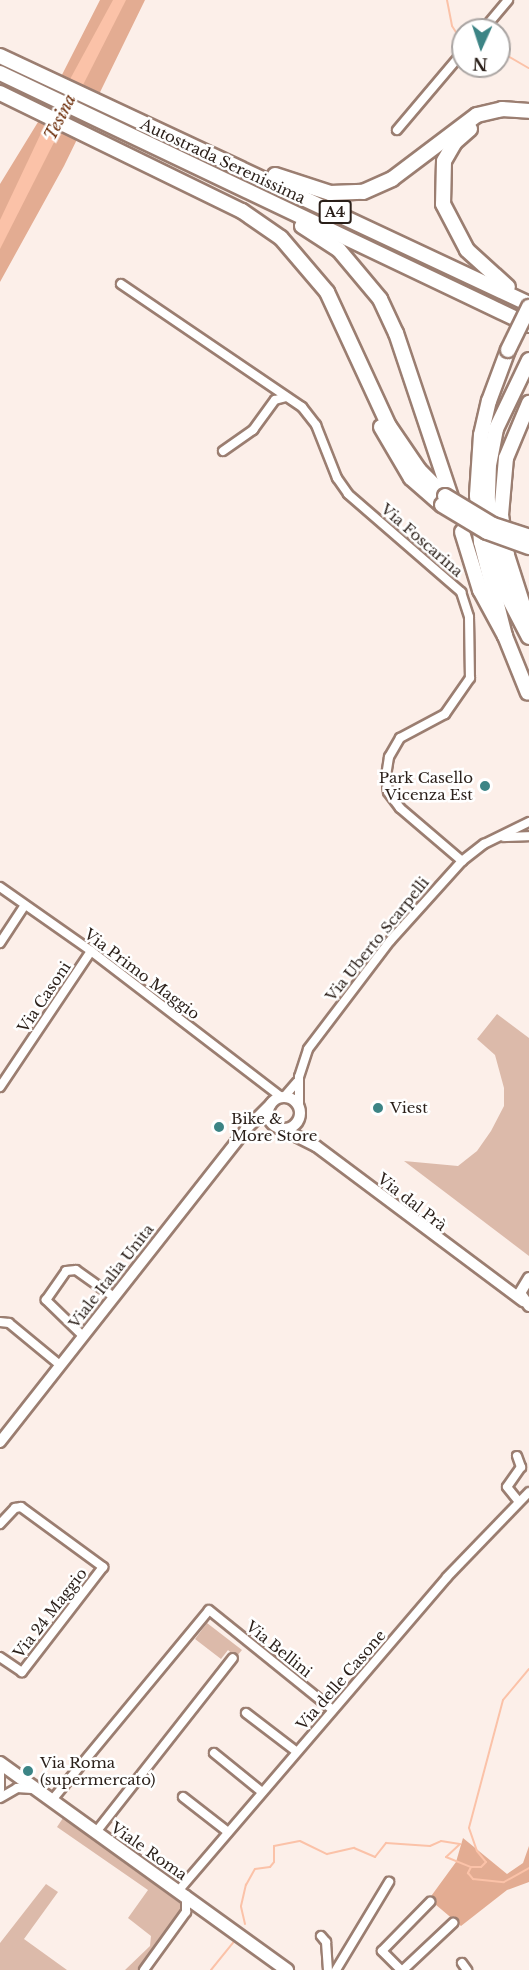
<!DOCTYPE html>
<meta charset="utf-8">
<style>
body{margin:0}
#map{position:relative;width:529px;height:1970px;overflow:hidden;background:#fcefe9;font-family:"Libre Baskerville",serif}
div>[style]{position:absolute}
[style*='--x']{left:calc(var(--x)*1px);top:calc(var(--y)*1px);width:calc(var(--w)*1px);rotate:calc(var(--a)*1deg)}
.green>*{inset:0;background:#dcbaaa}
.forest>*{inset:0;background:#e3ac92}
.water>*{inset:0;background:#fbc2a8}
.stream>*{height:2px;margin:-1px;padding:0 1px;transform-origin:1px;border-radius:1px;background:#fbc2a8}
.roads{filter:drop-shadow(2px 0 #9b7e71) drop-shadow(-2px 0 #9b7e71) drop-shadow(0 2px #9b7e71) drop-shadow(0 -2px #9b7e71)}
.street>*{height:8px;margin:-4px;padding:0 4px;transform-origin:4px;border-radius:4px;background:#fff}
.secondary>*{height:10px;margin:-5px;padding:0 5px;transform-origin:5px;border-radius:5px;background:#fff}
.secondary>.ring{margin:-5px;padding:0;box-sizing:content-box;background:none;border:10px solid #fff;border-radius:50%}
.primary>*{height:12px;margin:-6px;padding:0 6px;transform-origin:6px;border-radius:6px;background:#fff}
.highway>*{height:14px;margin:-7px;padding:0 7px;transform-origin:7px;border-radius:7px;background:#fff}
.bridges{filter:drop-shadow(2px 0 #9b7e71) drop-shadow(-2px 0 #9b7e71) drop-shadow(0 2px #9b7e71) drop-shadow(0 -2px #9b7e71)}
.highway-bridge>*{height:14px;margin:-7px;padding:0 7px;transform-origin:7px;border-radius:7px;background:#fff}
.dots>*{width:16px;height:16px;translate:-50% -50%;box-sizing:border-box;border:3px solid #fff;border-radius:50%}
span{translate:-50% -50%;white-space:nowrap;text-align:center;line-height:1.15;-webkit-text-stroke:5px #fff;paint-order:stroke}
.shield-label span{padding:2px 4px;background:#fff;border:2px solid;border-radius:4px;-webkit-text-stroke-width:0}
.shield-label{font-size:14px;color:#2a1f19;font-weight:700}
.street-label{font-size:15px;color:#2a1f19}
.poi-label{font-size:15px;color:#2a1f19}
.right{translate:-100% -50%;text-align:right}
.left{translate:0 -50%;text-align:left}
.water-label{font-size:16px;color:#672600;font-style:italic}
.north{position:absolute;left:451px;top:18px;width:60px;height:60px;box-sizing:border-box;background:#fff;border:2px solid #aaa5a3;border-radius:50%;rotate:183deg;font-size:16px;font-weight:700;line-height:24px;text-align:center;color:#2a1f19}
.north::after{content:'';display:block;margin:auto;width:21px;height:27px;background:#3c8485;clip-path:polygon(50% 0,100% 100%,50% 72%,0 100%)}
</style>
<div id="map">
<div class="green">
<i style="clip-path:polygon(497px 1014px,529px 1038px,529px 1256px,404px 1161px,458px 1166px,477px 1151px,491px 1131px,504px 1106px,504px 1088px,495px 1055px,477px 1039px)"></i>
<i style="clip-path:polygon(207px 1623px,242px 1650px,236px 1657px,228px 1650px,221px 1659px,195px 1639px)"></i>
<i style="clip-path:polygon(63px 1818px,181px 1904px,181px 1915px,141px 1970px,125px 1970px,150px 1946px,151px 1936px,128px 1918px,148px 1890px,57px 1827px)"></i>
<i style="clip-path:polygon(46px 1884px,58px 1892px,24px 1939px,67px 1970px,0 1970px,0 1943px)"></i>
</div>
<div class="forest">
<i style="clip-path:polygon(100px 0,145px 0,64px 166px,0 282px,0 184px,38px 122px)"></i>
<i style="clip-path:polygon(463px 1838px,507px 1874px,523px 1863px,529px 1846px,529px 1882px,507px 1890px,461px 1926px,429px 1899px,456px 1862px)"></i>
</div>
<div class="water">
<i style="clip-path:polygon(113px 0,126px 0,0 249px,0 220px,43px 129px)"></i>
</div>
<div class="stream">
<i style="--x:447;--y:0;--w:26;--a:79"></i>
<i style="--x:452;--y:26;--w:20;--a:57"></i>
<i style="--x:499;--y:51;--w:34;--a:30"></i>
<i style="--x:529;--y:1669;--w:40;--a:130"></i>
<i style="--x:503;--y:1700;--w:132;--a:104.9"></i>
<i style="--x:469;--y:1828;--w:24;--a:71"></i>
<i style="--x:477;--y:1851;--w:14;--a:51"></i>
<i style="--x:486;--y:1862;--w:7;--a:135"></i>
<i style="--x:481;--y:1867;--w:10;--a:180"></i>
<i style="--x:471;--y:1867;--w:7;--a:117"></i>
<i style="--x:468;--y:1873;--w:8;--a:50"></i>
<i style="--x:473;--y:1879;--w:31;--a:6"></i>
<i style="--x:504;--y:1882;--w:29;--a:-29"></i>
<i style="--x:245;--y:1924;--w:18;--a:-103"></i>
<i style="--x:241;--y:1906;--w:22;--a:-77"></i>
<i style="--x:246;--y:1885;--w:18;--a:-61"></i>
<i style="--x:255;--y:1869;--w:15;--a:-8"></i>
<i style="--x:270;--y:1867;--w:6;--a:-51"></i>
<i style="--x:274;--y:1862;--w:16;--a:-90"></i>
<i style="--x:274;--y:1846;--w:26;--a:-11"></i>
<i style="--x:300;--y:1841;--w:30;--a:26"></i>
<i style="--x:327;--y:1854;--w:28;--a:-13"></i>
<i style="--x:354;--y:1848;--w:23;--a:23"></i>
<i style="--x:375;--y:1857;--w:18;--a:-52"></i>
<i style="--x:386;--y:1843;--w:44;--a:3.9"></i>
<i style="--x:430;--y:1846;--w:12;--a:-24"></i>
<i style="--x:441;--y:1841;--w:19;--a:9"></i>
<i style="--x:460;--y:1844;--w:19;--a:137"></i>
<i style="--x:446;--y:1857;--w:27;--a:22"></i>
<i style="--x:211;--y:1970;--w:38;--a:-51"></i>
</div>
<div class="roads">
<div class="street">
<i style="--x:483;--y:30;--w:39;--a:-50"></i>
<i style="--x:397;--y:130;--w:102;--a:-49.8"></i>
<i style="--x:121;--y:284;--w:219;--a:34.2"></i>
<i style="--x:302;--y:407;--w:23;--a:52"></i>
<i style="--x:316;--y:425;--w:57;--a:68.4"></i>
<i style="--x:337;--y:478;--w:19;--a:55"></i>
<i style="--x:348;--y:494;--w:150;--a:40.9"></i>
<i style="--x:461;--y:592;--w:26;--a:72"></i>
<i style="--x:469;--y:617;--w:61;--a:89.1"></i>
<i style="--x:470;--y:678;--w:44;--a:124.8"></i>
<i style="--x:445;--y:714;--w:51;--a:151.9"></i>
<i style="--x:400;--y:738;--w:22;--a:120"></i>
<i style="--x:389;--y:757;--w:19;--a:99"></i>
<i style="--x:386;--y:776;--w:16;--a:83"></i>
<i style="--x:388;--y:792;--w:20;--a:53"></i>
<i style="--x:400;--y:808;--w:82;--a:40.5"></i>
<i style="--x:223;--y:451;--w:37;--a:-35"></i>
<i style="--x:253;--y:430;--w:37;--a:-54"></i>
<i style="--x:275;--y:400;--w:11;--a:-15"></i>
<i style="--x:504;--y:837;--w:25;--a:-2"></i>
<i style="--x:0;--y:887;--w:111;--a:35.1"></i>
<i style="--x:91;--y:951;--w:240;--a:37.5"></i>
<i style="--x:0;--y:943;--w:45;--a:-56.7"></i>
<i style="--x:0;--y:1087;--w:164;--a:-56.2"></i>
<i style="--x:284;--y:1097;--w:20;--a:-49"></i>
<i style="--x:299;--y:1110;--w:33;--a:-90"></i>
<i style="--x:299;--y:1077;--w:29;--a:-72"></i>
<i style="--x:308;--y:1049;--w:136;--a:-52.8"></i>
<i style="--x:390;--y:941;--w:108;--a:-48"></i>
<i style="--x:462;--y:861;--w:28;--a:-38"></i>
<i style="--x:484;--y:844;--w:50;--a:-26.1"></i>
<i style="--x:0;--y:1322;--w:9;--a:6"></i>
<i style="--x:9;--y:1323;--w:66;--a:39.5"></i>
<i style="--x:83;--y:1336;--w:52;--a:-135.8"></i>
<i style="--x:46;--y:1300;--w:35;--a:-55"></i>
<i style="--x:66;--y:1271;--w:10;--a:-6"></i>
<i style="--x:76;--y:1270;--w:47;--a:35.4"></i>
<i style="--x:517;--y:1456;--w:12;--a:70"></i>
<i style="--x:521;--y:1467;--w:24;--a:125"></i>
<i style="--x:507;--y:1487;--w:19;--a:51"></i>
<i style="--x:0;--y:1524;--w:22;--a:-47"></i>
<i style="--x:15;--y:1508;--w:6;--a:-9"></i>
<i style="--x:21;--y:1507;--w:102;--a:36.2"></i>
<i style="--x:103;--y:1567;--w:133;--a:127.6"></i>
<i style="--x:22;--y:1672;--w:27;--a:-146"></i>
<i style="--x:246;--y:1713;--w:64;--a:37.4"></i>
<i style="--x:214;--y:1753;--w:62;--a:39.1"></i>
<i style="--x:0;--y:1768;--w:22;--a:90"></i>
<i style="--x:183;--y:1797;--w:57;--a:37.9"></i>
<i style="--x:0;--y:1798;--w:20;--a:-30"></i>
<i style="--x:17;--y:1788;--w:15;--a:4"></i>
<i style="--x:52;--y:1800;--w:246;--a:-50.4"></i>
<i style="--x:209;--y:1610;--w:159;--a:38.9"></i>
<i style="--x:96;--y:1832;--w:221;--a:-51.8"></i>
<i style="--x:179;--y:1890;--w:412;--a:-49.4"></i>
<i style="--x:447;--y:1577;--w:118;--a:-46"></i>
<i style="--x:321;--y:1936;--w:8;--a:50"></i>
<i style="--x:326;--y:1942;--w:28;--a:86"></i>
<i style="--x:462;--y:1963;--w:9;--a:54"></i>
<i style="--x:144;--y:1970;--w:72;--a:-54.1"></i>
<i style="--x:186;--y:1912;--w:17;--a:-90"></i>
<i style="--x:336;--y:1970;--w:103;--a:-58.9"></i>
<i style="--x:401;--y:1970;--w:27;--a:-135"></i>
<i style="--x:382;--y:1951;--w:69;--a:-45.6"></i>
<i style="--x:403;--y:1970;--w:69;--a:-43.2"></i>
</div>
<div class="secondary">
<i class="ring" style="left:268px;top:1097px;width:22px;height:22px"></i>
<i style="--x:280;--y:1128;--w:40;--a:26.6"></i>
<i style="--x:316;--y:1146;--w:259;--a:36.8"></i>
<i style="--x:529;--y:1278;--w:17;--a:121"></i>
<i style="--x:520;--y:1293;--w:16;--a:55"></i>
<i style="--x:0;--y:1442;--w:398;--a:-51.8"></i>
<i style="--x:246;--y:1129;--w:34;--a:-45"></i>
</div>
<div class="primary">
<i style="--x:0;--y:1763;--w:354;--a:35.8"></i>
</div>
<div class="highway">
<i style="--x:0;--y:56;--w:584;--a:25.12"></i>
<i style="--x:0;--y:73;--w:586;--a:25.47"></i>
<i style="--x:0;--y:93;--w:269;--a:26"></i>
<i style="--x:242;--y:211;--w:47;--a:34.7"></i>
<i style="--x:281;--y:238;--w:71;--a:49.6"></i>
<i style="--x:327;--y:292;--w:148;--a:65.2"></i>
<i style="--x:389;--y:426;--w:53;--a:55.7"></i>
<i style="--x:419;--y:470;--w:37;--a:45"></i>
<i style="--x:470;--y:129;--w:20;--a:139"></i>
<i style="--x:455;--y:142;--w:22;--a:120"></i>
<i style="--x:444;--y:161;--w:43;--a:91.3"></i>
<i style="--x:443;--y:204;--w:52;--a:62.4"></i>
<i style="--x:467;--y:250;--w:55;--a:42.1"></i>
<i style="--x:275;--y:175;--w:58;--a:18.1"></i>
<i style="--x:330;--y:193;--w:33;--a:-2"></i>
<i style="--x:363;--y:192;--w:32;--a:-24"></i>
<i style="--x:392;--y:179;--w:106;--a:-37"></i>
<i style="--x:477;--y:115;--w:26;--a:-13"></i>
<i style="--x:502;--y:109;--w:27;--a:4"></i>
<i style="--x:302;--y:226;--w:44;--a:33"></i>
<i style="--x:339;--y:250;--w:64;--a:50.1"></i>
<i style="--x:380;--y:299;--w:38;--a:65"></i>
<i style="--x:396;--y:333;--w:173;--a:71.5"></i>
<i style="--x:529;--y:360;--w:76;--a:115.6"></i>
<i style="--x:496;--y:429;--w:36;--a:101"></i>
<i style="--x:489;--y:464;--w:37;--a:92"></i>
<i style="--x:488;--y:501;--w:39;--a:87"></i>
<i style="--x:490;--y:540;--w:51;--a:74.1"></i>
<i style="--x:504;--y:589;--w:54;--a:62.5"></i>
<i style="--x:381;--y:427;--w:59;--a:59.5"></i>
<i style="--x:411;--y:478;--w:41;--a:41.1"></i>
<i style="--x:462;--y:532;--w:61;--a:72.8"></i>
<i style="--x:480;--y:590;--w:52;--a:61.5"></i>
<i style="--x:505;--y:636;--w:61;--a:68"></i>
<i style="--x:528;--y:621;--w:69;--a:-107.7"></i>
<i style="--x:507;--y:555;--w:40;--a:-98.5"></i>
<i style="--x:501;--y:515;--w:57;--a:-85"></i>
<i style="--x:506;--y:458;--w:60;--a:-67.3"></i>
<i style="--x:505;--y:636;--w:97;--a:-104.3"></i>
<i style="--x:481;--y:542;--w:47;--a:-94.9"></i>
<i style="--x:477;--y:495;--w:60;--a:-86.2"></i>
<i style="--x:481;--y:435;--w:35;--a:-77"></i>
<i style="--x:489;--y:401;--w:54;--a:-69.6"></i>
</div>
</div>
<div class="bridges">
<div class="highway-bridge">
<i style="--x:508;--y:350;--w:48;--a:-64"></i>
<i style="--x:445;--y:496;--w:56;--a:31.1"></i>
<i style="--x:493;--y:525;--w:38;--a:18"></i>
<i style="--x:442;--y:505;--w:52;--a:31"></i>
<i style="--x:487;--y:532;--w:45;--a:19.7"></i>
</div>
</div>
<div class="dots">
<i style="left:485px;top:786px;background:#3c8485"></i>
<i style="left:378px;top:1108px;background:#3c8485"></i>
<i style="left:219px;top:1127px;background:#3c8485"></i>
<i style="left:28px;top:1771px;background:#3c8485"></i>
</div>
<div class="shield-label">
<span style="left:335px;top:212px">A4</span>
</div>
<div class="street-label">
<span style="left:223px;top:161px;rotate:25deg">Autostrada Serenissima</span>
<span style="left:422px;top:540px;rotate:41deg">Via Foscarina</span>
<span style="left:377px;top:939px;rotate:-51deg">Via Uberto Scarpelli</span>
<span style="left:142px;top:974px;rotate:37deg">Via Primo Maggio</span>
<span style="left:44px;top:997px;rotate:-56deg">Via Casoni</span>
<span style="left:412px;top:1202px;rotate:38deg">Via dal Prà</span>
<span style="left:111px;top:1276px;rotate:-52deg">Viale Italia Unita</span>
<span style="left:50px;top:1613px;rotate:-52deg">Via 24 Maggio</span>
<span style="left:279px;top:1649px;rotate:39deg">Via Bellini</span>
<span style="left:341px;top:1680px;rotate:-49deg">Via delle Casone</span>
<span style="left:149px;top:1851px;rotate:35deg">Viale Roma</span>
</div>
<div class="poi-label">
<span class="right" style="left:473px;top:786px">Park Casello<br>Vicenza Est</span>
<span class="left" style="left:390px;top:1108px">Viest</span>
<span class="left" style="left:231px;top:1127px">Bike &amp;<br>More Store</span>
<span class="left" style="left:40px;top:1771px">Via Roma<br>(supermercato)</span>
</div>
<div class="water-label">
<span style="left:60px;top:117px;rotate:-63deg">Tesina</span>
</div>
<div class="north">N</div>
</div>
